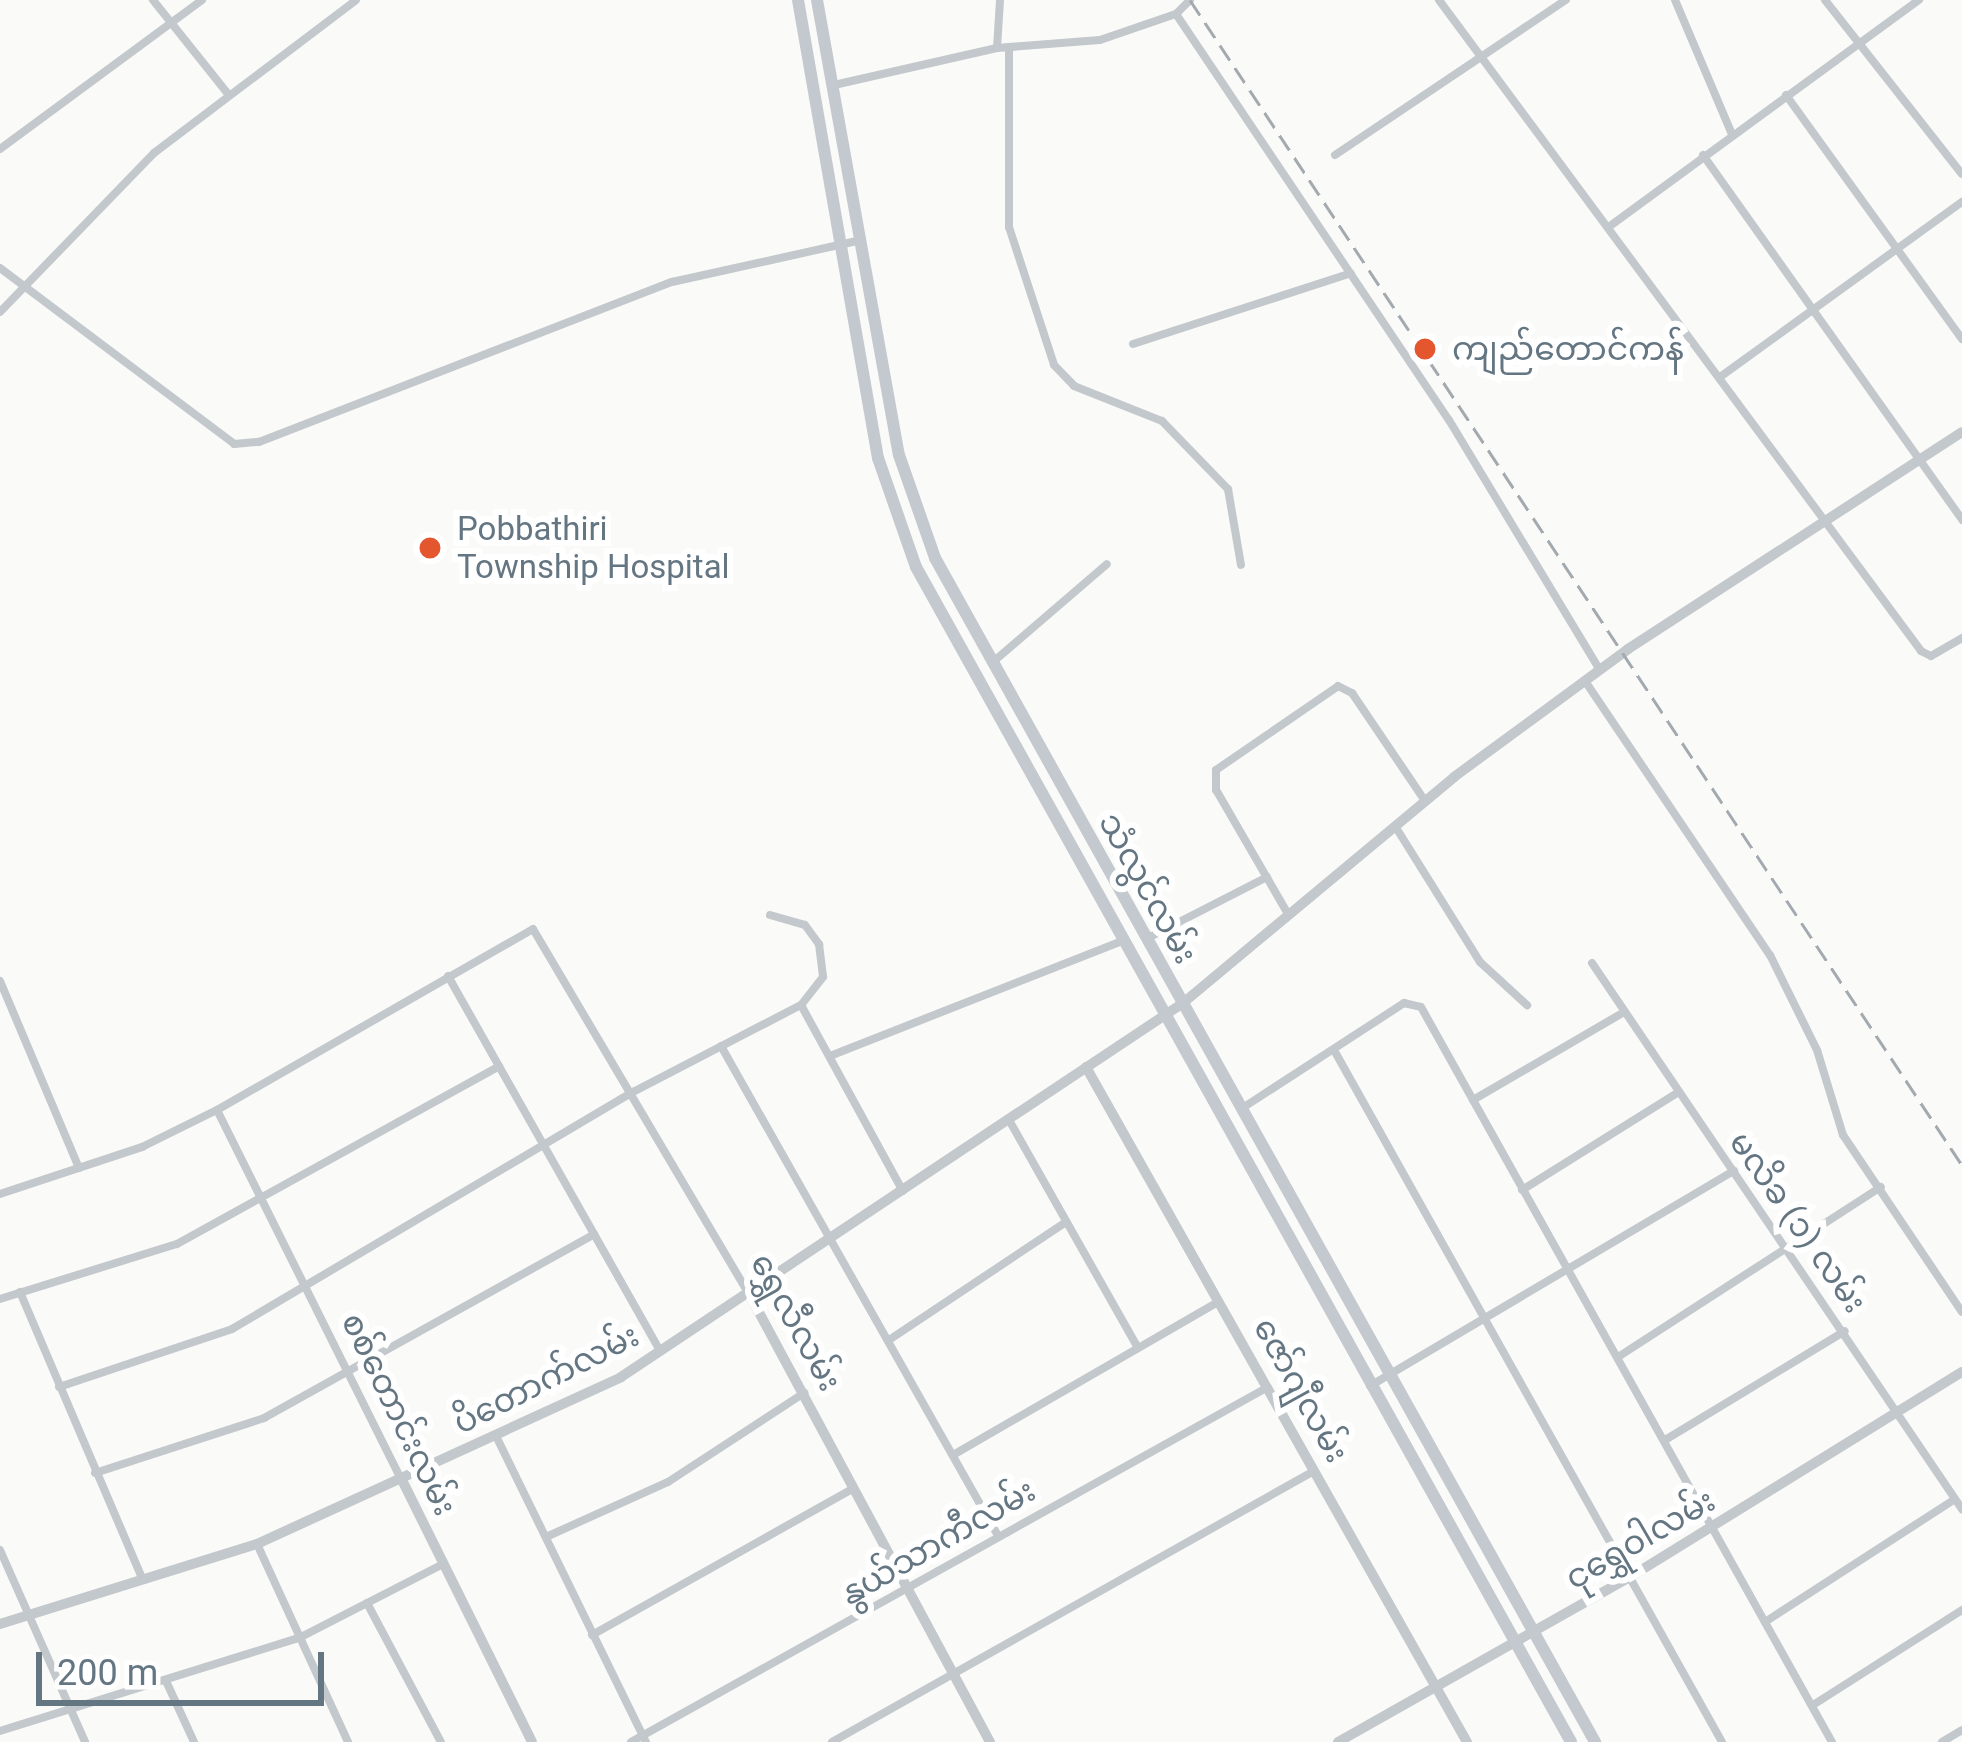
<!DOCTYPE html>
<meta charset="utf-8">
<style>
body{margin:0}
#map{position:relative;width:1962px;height:1742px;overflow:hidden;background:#fafaf8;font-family:Roboto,"Noto Sans Myanmar",sans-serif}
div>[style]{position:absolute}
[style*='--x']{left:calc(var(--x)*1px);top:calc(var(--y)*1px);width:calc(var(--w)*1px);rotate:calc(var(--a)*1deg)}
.minor>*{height:8px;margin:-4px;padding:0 4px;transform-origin:4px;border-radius:4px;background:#c3c8cc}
.tertiary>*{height:10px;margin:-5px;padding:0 5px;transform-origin:5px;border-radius:5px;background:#c3c8cc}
.primary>*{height:12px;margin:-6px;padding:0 6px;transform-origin:6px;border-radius:6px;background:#c3c9ce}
.rail>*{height:3px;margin-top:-1.5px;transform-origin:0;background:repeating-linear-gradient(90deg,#a2aab0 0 18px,transparent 0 27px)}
.dots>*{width:33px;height:33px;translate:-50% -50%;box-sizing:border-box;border:6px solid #fff;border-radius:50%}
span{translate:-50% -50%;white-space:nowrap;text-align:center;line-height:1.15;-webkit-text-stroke:12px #fff;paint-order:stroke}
.poi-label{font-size:33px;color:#657683}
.left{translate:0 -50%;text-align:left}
.street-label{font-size:33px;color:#657683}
.scale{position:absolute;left:36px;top:1652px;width:288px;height:54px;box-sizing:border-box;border:6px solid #657683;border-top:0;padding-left:15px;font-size:36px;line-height:42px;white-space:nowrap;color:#657683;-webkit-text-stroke:9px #fff;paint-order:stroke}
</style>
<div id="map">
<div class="minor">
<i style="--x:153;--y:0;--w:120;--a:51.4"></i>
<i style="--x:1439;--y:0;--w:810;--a:53.48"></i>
<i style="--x:1921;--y:651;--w:11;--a:27"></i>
<i style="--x:1931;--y:656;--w:36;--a:-30"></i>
<i style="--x:1675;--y:0;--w:146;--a:67"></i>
<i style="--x:1825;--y:0;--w:221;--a:51.8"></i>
<i style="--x:1176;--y:14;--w:489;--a:56.1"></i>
<i style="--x:1449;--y:420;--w:292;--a:58.9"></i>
<i style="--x:1009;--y:47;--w:180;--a:90"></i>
<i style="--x:1009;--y:227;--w:145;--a:71.9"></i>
<i style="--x:1054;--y:365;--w:29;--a:46"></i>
<i style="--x:1074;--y:386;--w:95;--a:21.7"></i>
<i style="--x:1162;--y:421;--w:95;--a:45.9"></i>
<i style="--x:1228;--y:489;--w:77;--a:80.3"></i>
<i style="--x:997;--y:48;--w:48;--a:-86.4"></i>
<i style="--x:834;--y:85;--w:167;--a:-12.8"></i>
<i style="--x:997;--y:48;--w:103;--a:-4.4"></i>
<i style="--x:1100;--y:40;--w:80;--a:-18.9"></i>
<i style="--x:1176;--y:14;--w:20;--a:-45"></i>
<i style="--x:1786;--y:95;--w:301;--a:54.2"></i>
<i style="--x:0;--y:149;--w:251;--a:-36.4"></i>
<i style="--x:1335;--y:155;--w:278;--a:-33.9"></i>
<i style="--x:1703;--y:155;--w:448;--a:54.6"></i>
<i style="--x:1610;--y:226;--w:383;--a:-36.2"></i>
<i style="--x:0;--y:268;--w:293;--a:36.9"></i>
<i style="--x:234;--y:444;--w:25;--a:-5"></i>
<i style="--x:259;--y:442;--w:443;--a:-21.2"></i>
<i style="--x:672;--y:282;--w:194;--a:-12.5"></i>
<i style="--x:0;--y:312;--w:221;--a:-45.9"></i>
<i style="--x:154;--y:153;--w:253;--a:-37.1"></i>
<i style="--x:1133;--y:344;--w:229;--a:-18"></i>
<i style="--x:1720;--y:377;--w:299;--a:-35.9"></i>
<i style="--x:993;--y:662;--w:150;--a:-40.7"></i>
<i style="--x:1585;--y:681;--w:331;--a:56"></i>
<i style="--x:1770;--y:955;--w:106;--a:63.7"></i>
<i style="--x:1817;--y:1050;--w:89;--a:73"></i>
<i style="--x:1843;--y:1135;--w:213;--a:56.1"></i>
<i style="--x:1395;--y:826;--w:160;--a:58"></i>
<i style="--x:1480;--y:962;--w:64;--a:42.5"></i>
<i style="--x:1288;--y:914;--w:143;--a:-120.1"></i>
<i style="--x:1216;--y:790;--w:20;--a:-90"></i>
<i style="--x:1216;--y:770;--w:148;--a:-34.5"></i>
<i style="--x:1338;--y:686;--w:16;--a:27"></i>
<i style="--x:1352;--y:693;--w:130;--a:55.9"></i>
<i style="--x:770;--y:915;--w:36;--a:16"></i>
<i style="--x:805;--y:925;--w:24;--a:54"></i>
<i style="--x:819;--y:944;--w:33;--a:83"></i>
<i style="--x:823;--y:977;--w:36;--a:128"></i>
<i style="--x:1146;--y:939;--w:136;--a:-27.1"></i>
<i style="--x:1592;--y:963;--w:660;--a:55.88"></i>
<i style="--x:448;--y:976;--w:431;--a:60.5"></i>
<i style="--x:0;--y:981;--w:203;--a:67.1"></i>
<i style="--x:721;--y:1046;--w:561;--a:60.51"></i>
<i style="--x:1334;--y:1050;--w:793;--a:60.72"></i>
<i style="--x:830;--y:1056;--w:314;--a:-21.5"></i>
<i style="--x:1473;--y:1100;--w:175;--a:-30.2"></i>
<i style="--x:1244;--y:1107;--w:191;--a:-33"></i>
<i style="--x:1404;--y:1003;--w:17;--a:13"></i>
<i style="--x:1421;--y:1007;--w:842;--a:60.79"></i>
<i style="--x:217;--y:1110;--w:412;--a:63.5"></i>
<i style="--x:1009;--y:1120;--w:262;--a:60.5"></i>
<i style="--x:1522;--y:1190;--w:185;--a:-32"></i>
<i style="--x:0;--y:1194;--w:150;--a:-18.3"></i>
<i style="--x:142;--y:1147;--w:84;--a:-26.3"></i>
<i style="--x:217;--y:1110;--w:364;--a:-29.8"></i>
<i style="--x:533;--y:929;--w:422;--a:59.4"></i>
<i style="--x:20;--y:1292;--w:313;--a:66.9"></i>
<i style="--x:0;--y:1299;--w:185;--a:-17.3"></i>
<i style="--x:177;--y:1244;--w:368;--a:-28.9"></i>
<i style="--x:889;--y:1340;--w:213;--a:-33.7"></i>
<i style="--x:1618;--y:1357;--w:313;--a:-32.9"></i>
<i style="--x:1370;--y:1386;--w:423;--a:-30.6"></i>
<i style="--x:59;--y:1387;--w:182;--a:-18.5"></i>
<i style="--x:232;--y:1329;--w:466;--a:-30.6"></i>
<i style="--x:633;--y:1092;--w:189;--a:-27.4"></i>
<i style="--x:801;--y:1005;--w:212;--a:61.3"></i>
<i style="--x:496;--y:1436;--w:341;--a:63.9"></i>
<i style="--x:1665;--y:1440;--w:210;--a:-31.2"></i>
<i style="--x:953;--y:1455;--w:306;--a:-30"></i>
<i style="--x:95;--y:1473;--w:178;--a:-18"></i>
<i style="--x:264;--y:1418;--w:378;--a:-29.1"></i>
<i style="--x:546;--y:1537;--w:134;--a:-24.3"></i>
<i style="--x:668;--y:1482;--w:163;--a:-33.2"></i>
<i style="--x:257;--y:1544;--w:218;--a:65.3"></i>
<i style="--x:0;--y:1550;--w:210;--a:66.1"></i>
<i style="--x:367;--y:1603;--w:157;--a:62"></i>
<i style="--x:1765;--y:1622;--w:226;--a:-32.9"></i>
<i style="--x:592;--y:1635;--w:300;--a:-29.3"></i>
<i style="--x:166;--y:1681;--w:67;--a:65.3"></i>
<i style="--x:1813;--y:1705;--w:177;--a:-32.5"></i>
<i style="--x:0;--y:1731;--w:313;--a:-17.3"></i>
<i style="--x:299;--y:1638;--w:162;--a:-27.2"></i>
<i style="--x:631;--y:1742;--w:729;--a:-29.13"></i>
<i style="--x:832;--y:1742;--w:553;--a:-29.35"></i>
<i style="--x:1942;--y:1742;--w:23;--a:-31"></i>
</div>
<div class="tertiary">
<i style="--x:1086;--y:1067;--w:775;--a:60.56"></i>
<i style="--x:748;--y:1292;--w:511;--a:61.73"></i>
<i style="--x:402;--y:1480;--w:292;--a:63.6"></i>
<i style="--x:0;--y:1624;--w:269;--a:-17.3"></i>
<i style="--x:257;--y:1544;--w:400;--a:-24.6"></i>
<i style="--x:621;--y:1377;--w:675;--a:-33.64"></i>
<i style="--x:1183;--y:1003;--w:353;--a:-39.8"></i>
<i style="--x:1454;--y:777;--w:216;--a:-36.3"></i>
<i style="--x:1628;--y:649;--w:398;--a:-33"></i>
<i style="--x:1338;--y:1742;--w:335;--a:-29.5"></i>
<i style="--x:1630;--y:1577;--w:390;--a:-31.7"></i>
</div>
<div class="primary">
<i style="--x:798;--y:0;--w:465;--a:80.1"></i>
<i style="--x:878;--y:458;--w:115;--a:70.8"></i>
<i style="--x:916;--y:567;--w:1345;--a:60.86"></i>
<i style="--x:817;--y:0;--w:462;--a:79.8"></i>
<i style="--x:899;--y:455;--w:109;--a:70.7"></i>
<i style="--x:935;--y:558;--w:1356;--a:60.86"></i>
</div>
<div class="rail">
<i style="--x:1190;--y:0;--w:1398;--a:56.47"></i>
</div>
<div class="dots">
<i style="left:1425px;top:349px;background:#e4572e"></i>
<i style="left:430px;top:548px;background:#e4572e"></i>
</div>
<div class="poi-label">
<span class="left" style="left:1452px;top:349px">ကျည်တောင်ကန်</span>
<span class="left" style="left:457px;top:548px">Pobbathiri<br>Township Hospital</span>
</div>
<div class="street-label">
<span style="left:1148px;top:888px;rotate:61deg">သံလွင်လမ်း</span>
<span style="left:1798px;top:1222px;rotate:55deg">မလိခ (၁) လမ်း</span>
<span style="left:796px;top:1322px;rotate:61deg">ရွှေလီလမ်း</span>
<span style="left:546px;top:1379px;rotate:-27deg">ပိတောက်လမ်း</span>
<span style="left:1301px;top:1390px;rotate:61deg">ဇော်ဂျီလမ်း</span>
<span style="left:399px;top:1414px;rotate:64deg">စစ်တောင်းလမ်း</span>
<span style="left:1640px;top:1539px;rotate:-30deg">ငုရွှေဝါလမ်း</span>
<span style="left:938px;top:1542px;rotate:-30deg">နွယ်သာကီလမ်း</span>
</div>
<div class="scale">200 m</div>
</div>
